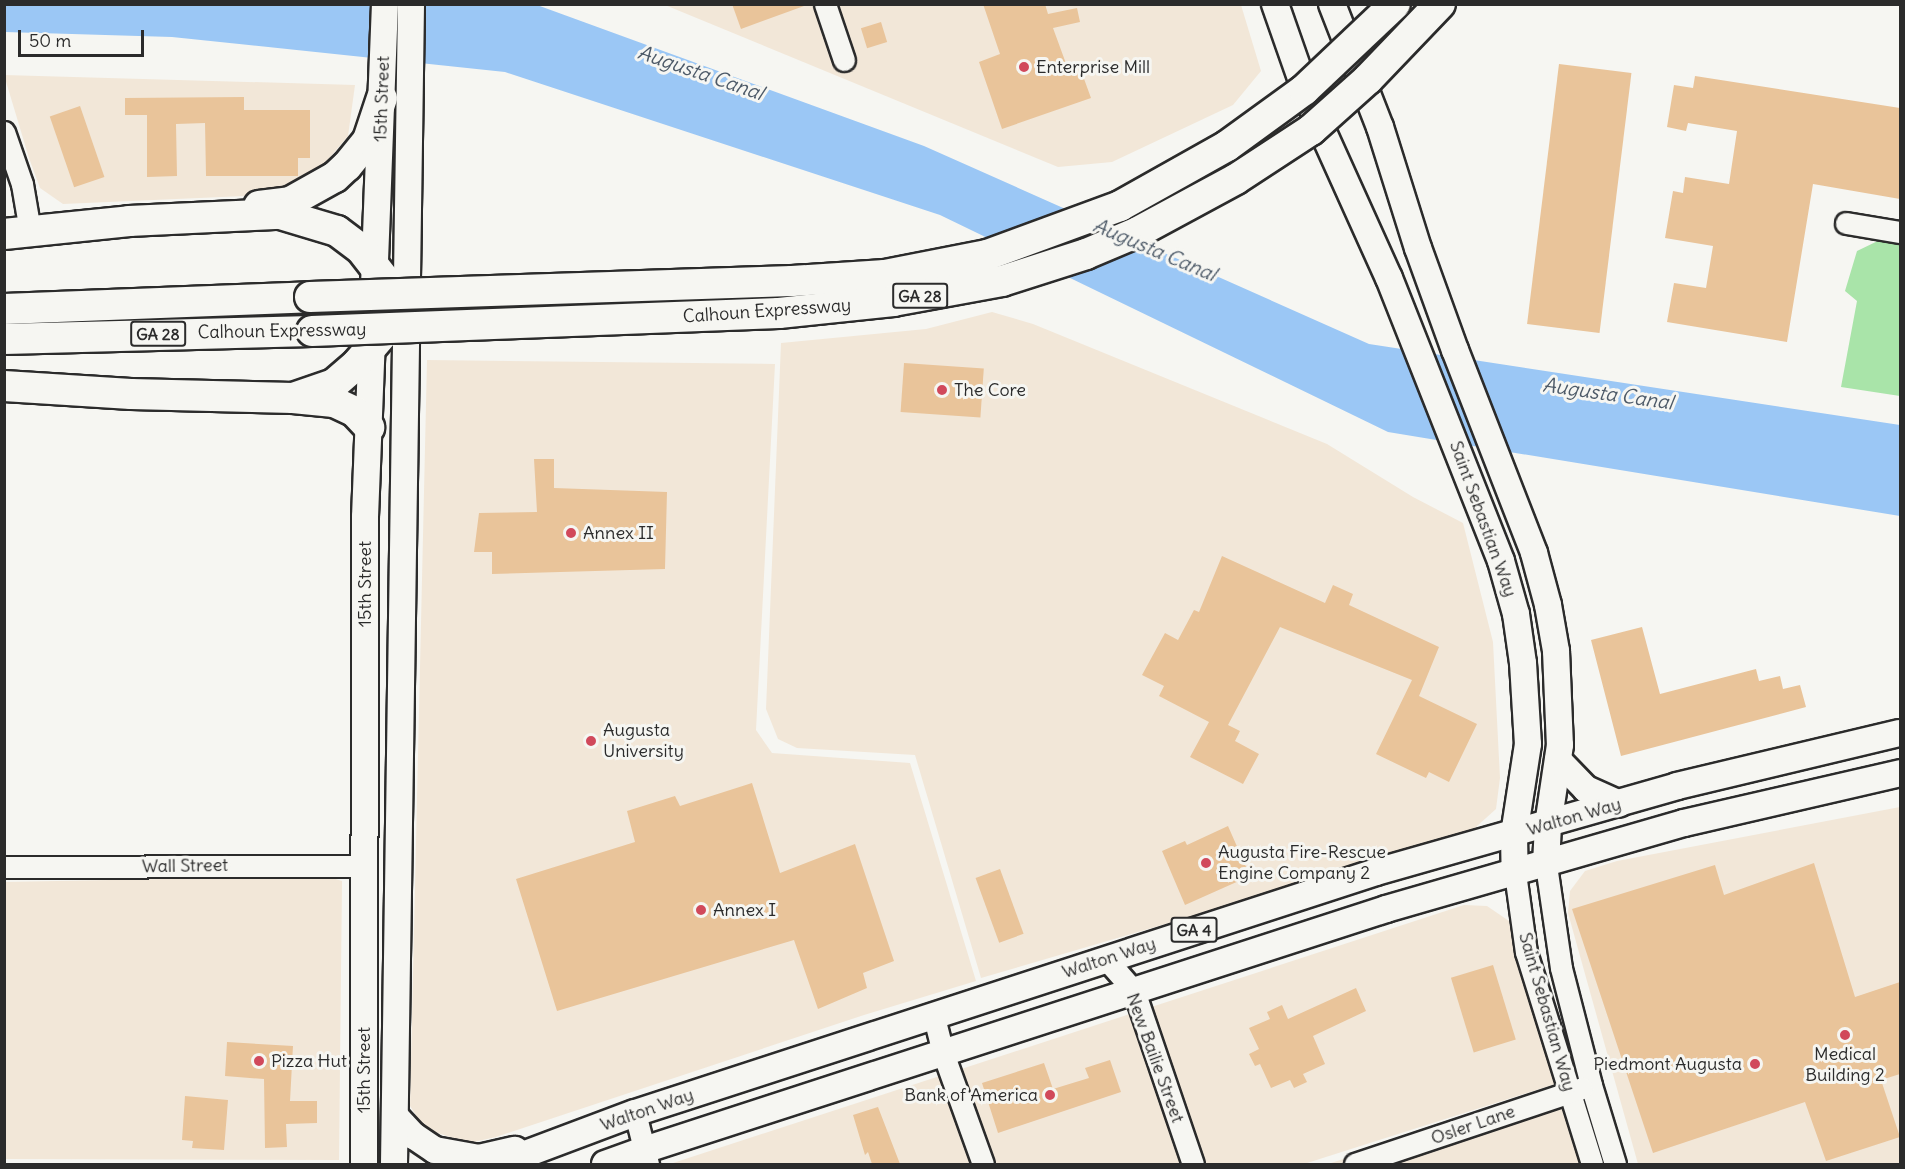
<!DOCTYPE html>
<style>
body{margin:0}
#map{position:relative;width:1905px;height:1169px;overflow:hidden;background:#f6f6f2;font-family:Delius,sans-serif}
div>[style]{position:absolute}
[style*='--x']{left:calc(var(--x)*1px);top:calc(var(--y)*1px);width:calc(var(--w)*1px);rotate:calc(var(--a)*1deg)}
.built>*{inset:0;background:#f2e7d8}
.green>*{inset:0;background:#a9e4a9}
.water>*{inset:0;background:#9bc7f5}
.building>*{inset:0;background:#e9c49a;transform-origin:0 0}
.roads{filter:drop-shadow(2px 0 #2b2b2b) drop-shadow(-2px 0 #2b2b2b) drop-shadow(0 2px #2b2b2b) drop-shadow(0 -2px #2b2b2b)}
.minor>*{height:21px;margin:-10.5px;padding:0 10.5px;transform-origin:10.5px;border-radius:10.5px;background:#f6f6f2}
.major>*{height:26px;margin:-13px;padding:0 13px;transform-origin:13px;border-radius:13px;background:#f6f6f2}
.highway>*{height:30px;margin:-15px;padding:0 15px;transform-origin:15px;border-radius:15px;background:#f6f6f2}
.bridges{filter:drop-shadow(2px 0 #2b2b2b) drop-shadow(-2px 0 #2b2b2b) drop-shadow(0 2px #2b2b2b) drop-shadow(0 -2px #2b2b2b)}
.highway-bridge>*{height:30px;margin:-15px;padding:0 15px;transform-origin:15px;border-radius:15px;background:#f6f6f2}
.dots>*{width:16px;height:16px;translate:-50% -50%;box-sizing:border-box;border:3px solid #f6f6f2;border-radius:50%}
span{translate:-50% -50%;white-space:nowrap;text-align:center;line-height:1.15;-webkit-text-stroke:6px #f6f6f2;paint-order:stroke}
.shield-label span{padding:2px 4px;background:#f6f6f2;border:2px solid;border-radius:4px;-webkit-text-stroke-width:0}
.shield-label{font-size:16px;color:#2b2b2b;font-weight:700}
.poi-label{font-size:18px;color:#2b2b2b}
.left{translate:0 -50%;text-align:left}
.right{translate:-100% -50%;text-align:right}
.street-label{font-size:18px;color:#2b2b2b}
.water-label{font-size:20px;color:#4d5a68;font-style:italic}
.frame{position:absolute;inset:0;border:6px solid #2b2b2b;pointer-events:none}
.scale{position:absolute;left:18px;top:30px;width:126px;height:27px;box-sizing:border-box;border:3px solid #2b2b2b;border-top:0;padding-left:8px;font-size:18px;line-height:21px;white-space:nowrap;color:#2b2b2b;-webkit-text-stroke:4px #f6f6f2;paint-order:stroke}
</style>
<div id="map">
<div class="built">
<i style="clip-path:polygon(665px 5px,1241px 5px,1261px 71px,1233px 105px,1112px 162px,1058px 167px)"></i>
<i style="clip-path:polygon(4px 75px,355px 85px,348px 136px,326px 162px,303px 182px,267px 195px,63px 204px,40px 188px,29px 158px)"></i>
<i style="clip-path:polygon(992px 312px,1033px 324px,1327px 444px,1413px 497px,1463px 523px,1493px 642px,1500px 778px,1496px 809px,1466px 836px,981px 978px,915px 755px,797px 748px,778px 739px,766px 709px,781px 343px,926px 329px)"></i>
<i style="clip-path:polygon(427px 360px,775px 364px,756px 730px,772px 753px,910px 763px,976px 981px,864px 1015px,496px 1137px,469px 1143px,425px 1129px,410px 1106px)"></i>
<i style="clip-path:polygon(1900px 807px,1900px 1164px,1638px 1164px,1568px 913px,1570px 891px,1585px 871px,1617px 861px)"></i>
<i style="clip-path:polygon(326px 876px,342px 881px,339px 1160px,5px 1159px,4px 882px)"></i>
<i style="clip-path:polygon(1464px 905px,1487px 906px,1509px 921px,1555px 1084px,1304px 1164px,670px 1164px)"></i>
<i style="clip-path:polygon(1559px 1089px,1564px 1116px,1582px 1164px,1328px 1164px)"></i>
</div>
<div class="green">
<i style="clip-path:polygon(1884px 238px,1900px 241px,1900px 396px,1841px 387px,1857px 301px,1845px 291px,1857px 251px)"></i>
</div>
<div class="water">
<i style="clip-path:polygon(5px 5px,537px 5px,924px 146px,1369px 344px,1900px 425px,1900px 516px,1388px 432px,940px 215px,505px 72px,172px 37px,5px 32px)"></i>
</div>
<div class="building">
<i style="clip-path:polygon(732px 4px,804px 4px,804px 6px,741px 29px)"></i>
<i style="clip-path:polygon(983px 4px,1045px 4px,1048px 14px,1077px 8px,1080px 22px,1053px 28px,1068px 69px,1079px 65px,1091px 98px,1002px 129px,979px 62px,1000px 54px)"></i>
<i style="left:881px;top:22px;width:21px;height:21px;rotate:73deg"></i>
<i style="left:1559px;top:64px;width:73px;height:262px;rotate:7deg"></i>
<i style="clip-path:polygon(1695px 76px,1900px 108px,1900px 199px,1813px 184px,1787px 342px,1667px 322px,1674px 283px,1706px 288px,1713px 246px,1665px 238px,1673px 191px,1683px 193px,1685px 177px,1729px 184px,1737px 131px,1688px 123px,1686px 131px,1667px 127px,1674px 85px,1693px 88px)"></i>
<i style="clip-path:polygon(244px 97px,244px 110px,310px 110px,310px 158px,298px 158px,298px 176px,206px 176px,205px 123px,176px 124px,177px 176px,147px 177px,147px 115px,125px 115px,125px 98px)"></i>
<i style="left:80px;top:106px;width:75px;height:32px;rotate:71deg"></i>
<i style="left:904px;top:363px;width:80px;height:49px;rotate:4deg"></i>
<i style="clip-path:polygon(534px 459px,554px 459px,554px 488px,667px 492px,665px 569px,492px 574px,492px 552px,474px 552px,479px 513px,537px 512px)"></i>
<i style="clip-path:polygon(1222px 556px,1325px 603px,1333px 585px,1353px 594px,1349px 605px,1439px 647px,1419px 696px,1477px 724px,1449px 782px,1429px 772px,1426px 778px,1376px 754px,1412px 680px,1280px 627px,1228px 725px,1240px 731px,1235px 741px,1259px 754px,1243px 784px,1190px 757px,1209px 722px,1159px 696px,1164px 686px,1142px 675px,1165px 633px,1178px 640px,1194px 610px,1199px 612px)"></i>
<i style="clip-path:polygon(1642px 627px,1660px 694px,1756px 669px,1759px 681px,1780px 676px,1783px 689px,1800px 685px,1806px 707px,1621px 756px,1591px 640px)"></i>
<i style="clip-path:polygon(752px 783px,780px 873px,855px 844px,894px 961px,863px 973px,867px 988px,818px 1009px,794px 940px,557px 1011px,516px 879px,635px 842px,627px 811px,675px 796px,680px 806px)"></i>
<i style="clip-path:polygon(1228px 826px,1250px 876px,1185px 905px,1162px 851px,1185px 841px,1187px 845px)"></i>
<i style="clip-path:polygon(1814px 863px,1855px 997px,1900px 982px,1900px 1074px,1881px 1080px,1900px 1137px,1826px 1161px,1805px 1102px,1653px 1153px,1572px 909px,1715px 865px,1724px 895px)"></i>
<i style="left:1000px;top:869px;width:69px;height:26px;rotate:70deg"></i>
<i style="left:1493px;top:965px;width:78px;height:44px;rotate:73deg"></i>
<i style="clip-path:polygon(1356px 988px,1366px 1011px,1313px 1036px,1325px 1064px,1303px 1074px,1307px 1082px,1294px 1088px,1290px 1080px,1271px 1088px,1260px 1064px,1255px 1066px,1249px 1054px,1259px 1049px,1249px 1028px,1270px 1019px,1267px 1012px,1282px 1005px,1288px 1019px)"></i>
<i style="clip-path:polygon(227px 1042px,293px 1046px,290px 1101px,317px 1101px,317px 1123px,286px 1124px,287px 1147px,265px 1148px,264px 1079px,225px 1076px)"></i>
<i style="clip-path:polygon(1110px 1060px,1121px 1092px,998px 1133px,982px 1083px,1044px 1063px,1053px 1089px,1089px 1078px,1085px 1068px)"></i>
<i style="clip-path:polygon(185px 1096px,228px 1100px,224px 1150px,192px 1148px,193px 1141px,182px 1140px)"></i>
<i style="clip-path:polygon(878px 1107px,900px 1164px,872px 1164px,868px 1152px,865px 1155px,853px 1115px)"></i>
</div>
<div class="roads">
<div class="minor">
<i style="--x:825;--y:4;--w:59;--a:71.3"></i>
<i style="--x:4;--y:132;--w:55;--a:70.9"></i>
<i style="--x:22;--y:184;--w:48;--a:80.3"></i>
<i style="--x:1846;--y:223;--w:55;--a:9.5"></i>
<i style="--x:1546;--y:865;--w:104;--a:81.7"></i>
<i style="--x:1561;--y:968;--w:121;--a:75.6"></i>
<i style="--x:1591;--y:1085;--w:83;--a:73.1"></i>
<i style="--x:4;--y:867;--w:361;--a:-0.2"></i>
<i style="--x:1515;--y:873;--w:80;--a:82.1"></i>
<i style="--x:1526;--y:952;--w:222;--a:72.7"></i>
<i style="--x:1106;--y:959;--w:43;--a:48.8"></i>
<i style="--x:1134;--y:991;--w:183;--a:71.2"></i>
<i style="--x:934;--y:1017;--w:37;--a:76"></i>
<i style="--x:943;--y:1053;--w:118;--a:70.2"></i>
<i style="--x:635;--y:1113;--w:53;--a:75.7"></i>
<i style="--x:1355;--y:1164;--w:239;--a:-18.5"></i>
</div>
<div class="major">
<i style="--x:1275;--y:4;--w:103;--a:70.7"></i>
<i style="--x:1309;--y:101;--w:194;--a:65.7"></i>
<i style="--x:1389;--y:278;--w:304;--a:68.4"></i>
<i style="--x:1501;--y:561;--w:55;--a:74.2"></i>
<i style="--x:1516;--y:614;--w:49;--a:81.9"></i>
<i style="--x:1523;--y:663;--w:81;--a:86.5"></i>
<i style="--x:1528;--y:744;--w:91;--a:98.8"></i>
<i style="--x:1514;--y:834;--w:39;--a:89"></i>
<i style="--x:1332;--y:4;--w:132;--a:68.7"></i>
<i style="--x:1380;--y:127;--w:127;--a:72.6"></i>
<i style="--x:1418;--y:248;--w:109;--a:70.1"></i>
<i style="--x:1455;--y:350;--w:218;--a:68.7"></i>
<i style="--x:1534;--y:553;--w:54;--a:74.9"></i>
<i style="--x:1548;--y:605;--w:47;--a:80.1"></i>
<i style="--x:1556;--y:651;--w:94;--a:87.6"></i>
<i style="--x:1560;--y:745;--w:81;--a:98.5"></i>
<i style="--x:1548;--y:825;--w:40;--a:92.9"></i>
<i style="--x:1558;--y:760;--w:40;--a:46"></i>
<i style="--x:1586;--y:789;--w:36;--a:24"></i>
<i style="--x:396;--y:1117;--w:26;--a:47"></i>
<i style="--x:414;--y:1136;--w:25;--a:34"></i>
<i style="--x:435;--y:1150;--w:45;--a:10.3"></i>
<i style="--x:479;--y:1158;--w:37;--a:-13"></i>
<i style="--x:364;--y:1164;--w:647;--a:-89.91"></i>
<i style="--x:365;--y:517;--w:513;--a:-87.77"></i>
<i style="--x:394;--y:1164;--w:1160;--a:-89.16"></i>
<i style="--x:499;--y:1164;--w:145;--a:-20.6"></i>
<i style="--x:635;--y:1113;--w:779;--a:-18.02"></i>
<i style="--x:1376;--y:872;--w:313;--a:-15.9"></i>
<i style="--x:1677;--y:786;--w:229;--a:-13.4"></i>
<i style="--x:605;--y:1164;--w:45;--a:-19.7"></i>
<i style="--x:647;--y:1149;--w:777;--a:-17.99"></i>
<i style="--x:1386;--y:909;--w:310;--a:-16.1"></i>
<i style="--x:1684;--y:823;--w:222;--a:-13"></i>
</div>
<div class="highway">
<i style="--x:259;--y:206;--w:31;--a:-7"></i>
<i style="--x:290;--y:202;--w:51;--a:-29.1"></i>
<i style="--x:335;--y:177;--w:16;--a:-43"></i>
<i style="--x:347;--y:166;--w:33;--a:-51"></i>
<i style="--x:368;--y:140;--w:44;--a:-71.6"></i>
<i style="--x:4;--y:234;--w:126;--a:-5.9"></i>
<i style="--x:129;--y:221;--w:151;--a:-2.7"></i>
<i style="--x:280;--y:214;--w:59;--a:16.6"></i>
<i style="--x:337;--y:231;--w:30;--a:37"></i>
<i style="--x:361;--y:249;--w:73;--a:52.2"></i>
<i style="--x:406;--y:307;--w:75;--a:130.7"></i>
<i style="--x:357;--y:364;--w:30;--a:139"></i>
<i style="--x:334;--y:384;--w:43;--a:161.1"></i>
<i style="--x:4;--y:309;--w:306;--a:-2.2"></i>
<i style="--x:4;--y:339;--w:308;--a:-1.5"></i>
<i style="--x:4;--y:386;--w:127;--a:3.6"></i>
<i style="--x:131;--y:394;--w:162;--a:1.4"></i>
<i style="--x:293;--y:398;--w:41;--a:5.6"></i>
<i style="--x:334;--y:402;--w:23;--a:25"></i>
<i style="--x:355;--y:412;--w:21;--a:47"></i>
</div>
</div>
<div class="bridges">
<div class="highway-bridge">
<i style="--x:310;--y:297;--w:482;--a:-1.9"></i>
<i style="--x:792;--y:281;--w:93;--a:-3.7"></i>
<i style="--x:885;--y:275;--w:104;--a:-11.1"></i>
<i style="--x:987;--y:255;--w:142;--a:-20.2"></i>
<i style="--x:1120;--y:206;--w:123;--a:-29.3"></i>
<i style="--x:1227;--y:146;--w:95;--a:-36"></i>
<i style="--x:1304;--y:90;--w:125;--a:-43.4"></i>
<i style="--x:312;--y:331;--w:467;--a:-2.2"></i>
<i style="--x:779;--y:313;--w:115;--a:-6"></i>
<i style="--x:893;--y:301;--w:111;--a:-10.4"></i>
<i style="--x:1002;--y:281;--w:88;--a:-17.8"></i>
<i style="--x:1086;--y:254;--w:56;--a:-22.9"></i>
<i style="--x:1138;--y:232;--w:111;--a:-28.4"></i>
<i style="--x:1236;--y:179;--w:90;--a:-33.2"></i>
<i style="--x:1311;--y:130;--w:76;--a:-41.8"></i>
<i style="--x:1368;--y:79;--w:104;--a:-46.2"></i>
</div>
</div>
<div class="dots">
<i style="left:1024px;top:67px;background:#d1495b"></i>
<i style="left:942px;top:390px;background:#d1495b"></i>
<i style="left:571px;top:533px;background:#d1495b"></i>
<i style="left:591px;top:741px;background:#d1495b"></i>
<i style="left:1206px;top:863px;background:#d1495b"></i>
<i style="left:701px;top:910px;background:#d1495b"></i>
<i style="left:1845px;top:1035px;background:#d1495b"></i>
<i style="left:259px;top:1061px;background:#d1495b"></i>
<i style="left:1755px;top:1064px;background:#d1495b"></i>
<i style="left:1050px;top:1095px;background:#d1495b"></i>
</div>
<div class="shield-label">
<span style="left:920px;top:296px">GA 28</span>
<span style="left:158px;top:334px">GA 28</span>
<span style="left:1194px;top:930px">GA 4</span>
</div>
<div class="poi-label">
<span class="left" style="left:1036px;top:67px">Enterprise Mill</span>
<span class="left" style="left:954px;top:390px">The Core</span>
<span class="left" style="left:583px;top:533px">Annex II</span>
<span class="left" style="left:603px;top:741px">Augusta<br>University</span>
<span class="left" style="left:1218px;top:863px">Augusta Fire-Rescue<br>Engine Company 2</span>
<span class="left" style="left:713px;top:910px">Annex I</span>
<span style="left:1845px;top:1065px">Medical<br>Building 2</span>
<span class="left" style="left:271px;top:1061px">Pizza Hut</span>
<span class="right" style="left:1742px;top:1064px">Piedmont Augusta</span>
<span class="right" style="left:1038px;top:1095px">Bank of America</span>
</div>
<div class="street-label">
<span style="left:382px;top:99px;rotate:-88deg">15th Street</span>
<span style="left:767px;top:311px;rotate:-4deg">Calhoun Expressway</span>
<span style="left:282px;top:331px;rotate:-1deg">Calhoun Expressway</span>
<span style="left:1483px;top:519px;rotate:70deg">Saint Sebastian Way</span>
<span style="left:365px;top:584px;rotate:-90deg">15th Street</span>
<span style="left:1574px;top:817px;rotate:-16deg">Walton Way</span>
<span style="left:185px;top:866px;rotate:-1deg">Wall Street</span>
<span style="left:1109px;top:958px;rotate:-18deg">Walton Way</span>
<span style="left:1547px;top:1012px;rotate:74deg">Saint Sebastian Way</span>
<span style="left:1155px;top:1058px;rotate:70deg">New Bailie Street</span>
<span style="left:364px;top:1070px;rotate:-90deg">15th Street</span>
<span style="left:647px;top:1110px;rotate:-19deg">Walton Way</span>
<span style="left:1473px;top:1125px;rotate:-19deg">Osler Lane</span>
</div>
<div class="water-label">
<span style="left:701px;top:72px;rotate:19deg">Augusta Canal</span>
<span style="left:1155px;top:249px;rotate:23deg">Augusta Canal</span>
<span style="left:1608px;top:393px;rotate:8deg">Augusta Canal</span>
</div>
<div class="frame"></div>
<div class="scale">50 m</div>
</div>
